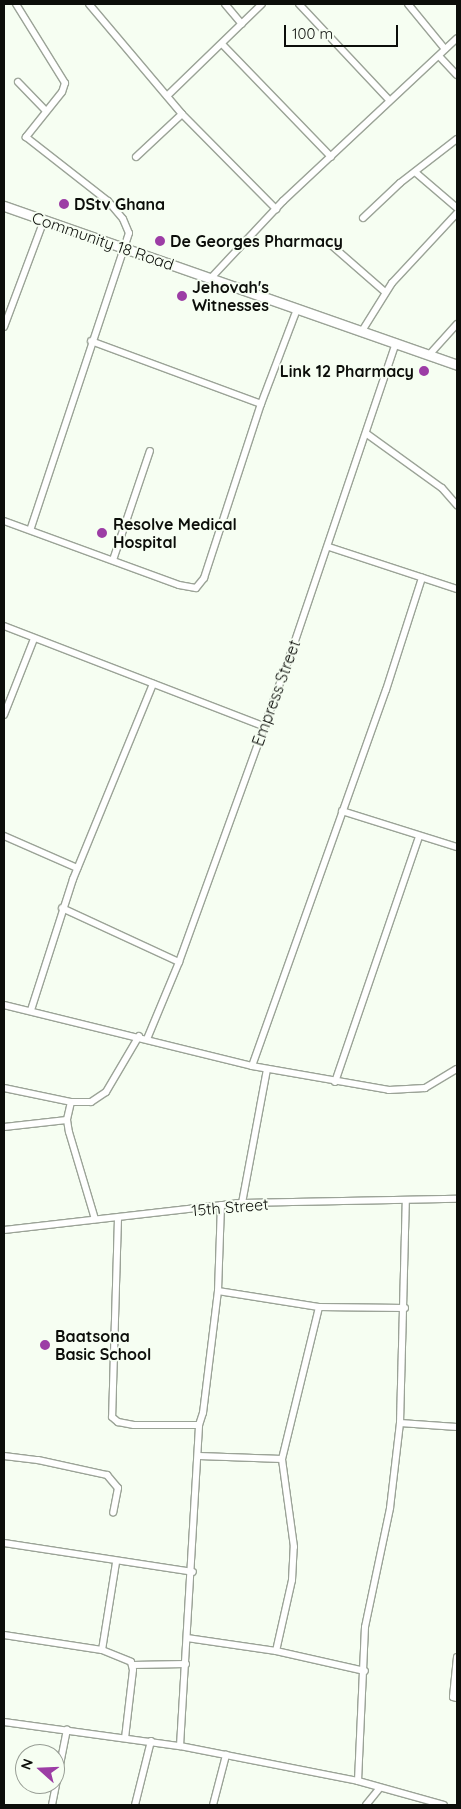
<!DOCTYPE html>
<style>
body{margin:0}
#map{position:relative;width:461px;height:1809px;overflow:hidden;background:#f6fef2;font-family:Quicksand,sans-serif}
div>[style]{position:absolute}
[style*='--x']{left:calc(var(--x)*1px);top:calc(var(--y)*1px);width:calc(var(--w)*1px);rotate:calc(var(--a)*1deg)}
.roads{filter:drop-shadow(1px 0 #9ba397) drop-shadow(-1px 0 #9ba397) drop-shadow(0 1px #9ba397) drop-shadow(0 -1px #9ba397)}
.street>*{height:6px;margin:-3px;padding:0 3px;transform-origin:3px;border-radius:3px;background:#fff}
.secondary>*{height:9px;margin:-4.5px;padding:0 4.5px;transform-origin:4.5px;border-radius:4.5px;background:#fff}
.dots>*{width:14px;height:14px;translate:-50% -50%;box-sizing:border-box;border:2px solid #f6fef2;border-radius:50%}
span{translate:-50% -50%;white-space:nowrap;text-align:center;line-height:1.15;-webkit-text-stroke:4px #f6fef2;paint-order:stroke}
.poi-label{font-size:16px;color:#0c0e0a;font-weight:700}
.left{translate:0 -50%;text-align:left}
.right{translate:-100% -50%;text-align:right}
.street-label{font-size:16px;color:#0c0e0a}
.frame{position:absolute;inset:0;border:5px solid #0c0e0a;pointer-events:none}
.north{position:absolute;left:15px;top:1744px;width:50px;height:50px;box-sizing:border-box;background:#f6fef2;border:1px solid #989e95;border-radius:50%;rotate:290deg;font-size:14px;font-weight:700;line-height:20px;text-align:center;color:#0c0e0a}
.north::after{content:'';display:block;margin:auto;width:18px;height:22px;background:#9c3da5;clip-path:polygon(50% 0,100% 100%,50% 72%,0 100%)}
.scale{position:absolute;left:284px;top:25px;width:114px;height:22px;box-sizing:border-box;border:2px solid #0c0e0a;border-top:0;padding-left:6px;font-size:15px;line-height:18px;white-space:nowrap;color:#0c0e0a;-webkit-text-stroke:4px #f6fef2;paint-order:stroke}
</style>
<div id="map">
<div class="roads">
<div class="street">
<i style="--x:16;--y:4;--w:93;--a:58.2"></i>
<i style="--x:65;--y:83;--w:9;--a:108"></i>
<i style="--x:62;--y:92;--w:58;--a:128.7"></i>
<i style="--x:26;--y:137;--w:104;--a:38"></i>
<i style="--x:108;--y:201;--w:23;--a:50"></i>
<i style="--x:123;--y:219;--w:15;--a:67"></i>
<i style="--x:129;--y:233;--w:313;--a:108.4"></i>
<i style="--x:89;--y:4;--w:144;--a:49.8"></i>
<i style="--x:182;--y:114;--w:134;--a:45.3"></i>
<i style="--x:225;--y:4;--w:26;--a:50"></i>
<i style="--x:299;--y:4;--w:132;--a:46.8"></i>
<i style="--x:408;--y:4;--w:58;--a:50.6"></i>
<i style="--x:222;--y:44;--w:157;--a:46"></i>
<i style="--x:439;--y:56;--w:26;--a:47"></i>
<i style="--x:18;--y:82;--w:40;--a:46"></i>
<i style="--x:167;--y:96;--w:132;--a:-44.1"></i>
<i style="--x:136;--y:157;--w:63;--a:-43.1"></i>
<i style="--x:415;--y:172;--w:55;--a:40.6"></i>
<i style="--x:363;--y:218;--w:51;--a:-43.4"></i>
<i style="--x:400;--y:183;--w:72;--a:-37.7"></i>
<i style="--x:330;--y:244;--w:73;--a:41.1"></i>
<i style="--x:210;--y:279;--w:107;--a:-46.9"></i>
<i style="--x:283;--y:201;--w:238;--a:-43.1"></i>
<i style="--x:4;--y:327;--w:114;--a:-69.5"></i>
<i style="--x:362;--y:331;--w:57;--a:-58"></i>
<i style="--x:392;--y:283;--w:96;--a:-47.1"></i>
<i style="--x:91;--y:341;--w:181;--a:20.3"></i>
<i style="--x:429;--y:355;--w:42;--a:-47.9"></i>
<i style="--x:367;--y:434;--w:92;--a:35.8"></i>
<i style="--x:442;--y:488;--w:23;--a:49"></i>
<i style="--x:4;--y:521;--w:186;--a:20.1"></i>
<i style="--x:179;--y:585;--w:17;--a:10"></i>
<i style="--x:196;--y:588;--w:13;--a:-51"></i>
<i style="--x:204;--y:578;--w:183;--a:-71.9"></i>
<i style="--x:261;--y:404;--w:102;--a:-69.2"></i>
<i style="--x:329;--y:547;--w:135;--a:18.2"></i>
<i style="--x:113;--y:560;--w:115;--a:-71.3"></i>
<i style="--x:4;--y:626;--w:278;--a:21.1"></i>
<i style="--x:4;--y:715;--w:82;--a:-68.5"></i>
<i style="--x:342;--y:811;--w:121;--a:17.4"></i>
<i style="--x:4;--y:836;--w:80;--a:23.7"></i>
<i style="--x:62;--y:908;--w:129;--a:24.8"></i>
<i style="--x:4;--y:1005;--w:255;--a:13.8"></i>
<i style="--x:252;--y:1066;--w:139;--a:9.9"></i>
<i style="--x:389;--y:1090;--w:36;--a:-3"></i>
<i style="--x:425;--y:1088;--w:37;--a:-31"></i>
<i style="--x:31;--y:1010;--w:138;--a:-72.2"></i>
<i style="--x:73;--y:879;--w:211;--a:-67.7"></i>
<i style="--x:147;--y:1039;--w:83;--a:-67.4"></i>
<i style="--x:179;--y:962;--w:341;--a:-70.1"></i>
<i style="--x:295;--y:641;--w:315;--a:-71.3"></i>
<i style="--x:252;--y:1066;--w:399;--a:-70.4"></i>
<i style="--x:386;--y:690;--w:118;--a:-72.2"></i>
<i style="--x:335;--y:1082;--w:260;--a:-71.1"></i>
<i style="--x:4;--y:1088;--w:68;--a:11.8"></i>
<i style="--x:71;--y:1102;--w:20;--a:0"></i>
<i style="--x:91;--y:1102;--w:18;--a:-34"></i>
<i style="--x:106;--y:1092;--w:65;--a:-59.5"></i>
<i style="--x:71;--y:1102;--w:18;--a:103"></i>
<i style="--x:67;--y:1120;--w:12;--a:81"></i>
<i style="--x:69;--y:1132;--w:91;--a:73.4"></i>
<i style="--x:4;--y:1127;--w:63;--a:-6.3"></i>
<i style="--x:242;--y:1203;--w:136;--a:-79.4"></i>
<i style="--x:118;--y:1218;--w:199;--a:91.7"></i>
<i style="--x:112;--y:1417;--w:8;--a:40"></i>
<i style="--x:118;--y:1422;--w:16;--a:11"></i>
<i style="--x:134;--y:1425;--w:65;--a:0"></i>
<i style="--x:4;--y:1230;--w:240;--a:-6.5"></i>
<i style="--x:242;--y:1203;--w:215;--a:-1.1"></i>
<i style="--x:218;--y:1291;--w:102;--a:9"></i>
<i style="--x:319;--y:1307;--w:86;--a:0.7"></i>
<i style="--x:400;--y:1423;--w:57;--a:4"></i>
<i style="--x:4;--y:1456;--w:34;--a:7"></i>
<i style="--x:38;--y:1460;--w:71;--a:12.3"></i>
<i style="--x:107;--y:1475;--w:17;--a:50"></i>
<i style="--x:118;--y:1488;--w:25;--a:101"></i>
<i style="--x:199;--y:1456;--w:83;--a:2.1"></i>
<i style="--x:4;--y:1543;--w:191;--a:8.7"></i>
<i style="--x:4;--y:1635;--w:99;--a:8.7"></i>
<i style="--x:102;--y:1650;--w:31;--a:22"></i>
<i style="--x:131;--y:1662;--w:8;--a:76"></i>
<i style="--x:133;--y:1670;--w:68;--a:96.7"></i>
<i style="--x:187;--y:1638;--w:90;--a:8.3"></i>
<i style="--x:276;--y:1651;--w:91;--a:12.7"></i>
<i style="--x:102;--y:1650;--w:88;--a:-80.9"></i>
<i style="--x:276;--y:1651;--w:73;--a:-77.3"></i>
<i style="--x:292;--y:1580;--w:33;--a:-87"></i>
<i style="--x:294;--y:1547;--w:89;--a:-97.8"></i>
<i style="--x:282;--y:1459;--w:156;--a:-76.3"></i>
<i style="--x:457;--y:1657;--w:40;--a:95.7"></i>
<i style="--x:453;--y:1697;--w:4;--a:14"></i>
<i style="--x:132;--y:1665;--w:54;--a:-1.1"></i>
<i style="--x:4;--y:1722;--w:178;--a:7.8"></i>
<i style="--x:180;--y:1746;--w:181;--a:11.1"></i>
<i style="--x:358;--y:1781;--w:89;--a:15.6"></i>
<i style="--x:180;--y:1746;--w:322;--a:-86.6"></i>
<i style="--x:199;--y:1425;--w:13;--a:-72"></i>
<i style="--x:203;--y:1413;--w:123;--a:-83"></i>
<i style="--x:218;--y:1291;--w:86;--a:-88"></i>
<i style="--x:358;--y:1781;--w:154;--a:-87.4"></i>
<i style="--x:365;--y:1627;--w:122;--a:-78.1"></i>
<i style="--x:390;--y:1508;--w:86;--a:-83.3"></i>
<i style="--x:400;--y:1423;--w:223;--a:-88.5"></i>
<i style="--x:52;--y:1805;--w:77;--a:-78.8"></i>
<i style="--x:135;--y:1805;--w:66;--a:-76"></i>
<i style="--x:213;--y:1805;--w:52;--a:-75.4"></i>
<i style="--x:366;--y:1805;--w:22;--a:-51"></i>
</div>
<div class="secondary">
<i style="--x:4;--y:206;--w:480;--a:19.3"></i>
</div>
</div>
<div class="dots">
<i style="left:64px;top:204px;background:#9c3da5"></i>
<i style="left:160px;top:241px;background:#9c3da5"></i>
<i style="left:182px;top:296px;background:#9c3da5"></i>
<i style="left:424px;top:371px;background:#9c3da5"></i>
<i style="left:102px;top:533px;background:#9c3da5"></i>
<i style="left:45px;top:1345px;background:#9c3da5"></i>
</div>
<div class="poi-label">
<span class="left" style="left:74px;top:204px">DStv Ghana</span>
<span class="left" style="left:170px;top:241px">De Georges Pharmacy</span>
<span class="left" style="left:192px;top:296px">Jehovah's<br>Witnesses</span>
<span class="right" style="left:414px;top:371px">Link 12 Pharmacy</span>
<span class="left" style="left:113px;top:533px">Resolve Medical<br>Hospital</span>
<span class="left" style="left:55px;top:1345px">Baatsona<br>Basic School</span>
</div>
<div class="street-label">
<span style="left:103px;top:241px;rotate:19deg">Community 18 Road</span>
<span style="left:276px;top:693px;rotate:-70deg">Empress Street</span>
<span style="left:230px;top:1207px;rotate:-5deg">15th Street</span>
</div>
<div class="frame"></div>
<div class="north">N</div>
<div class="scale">100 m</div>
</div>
